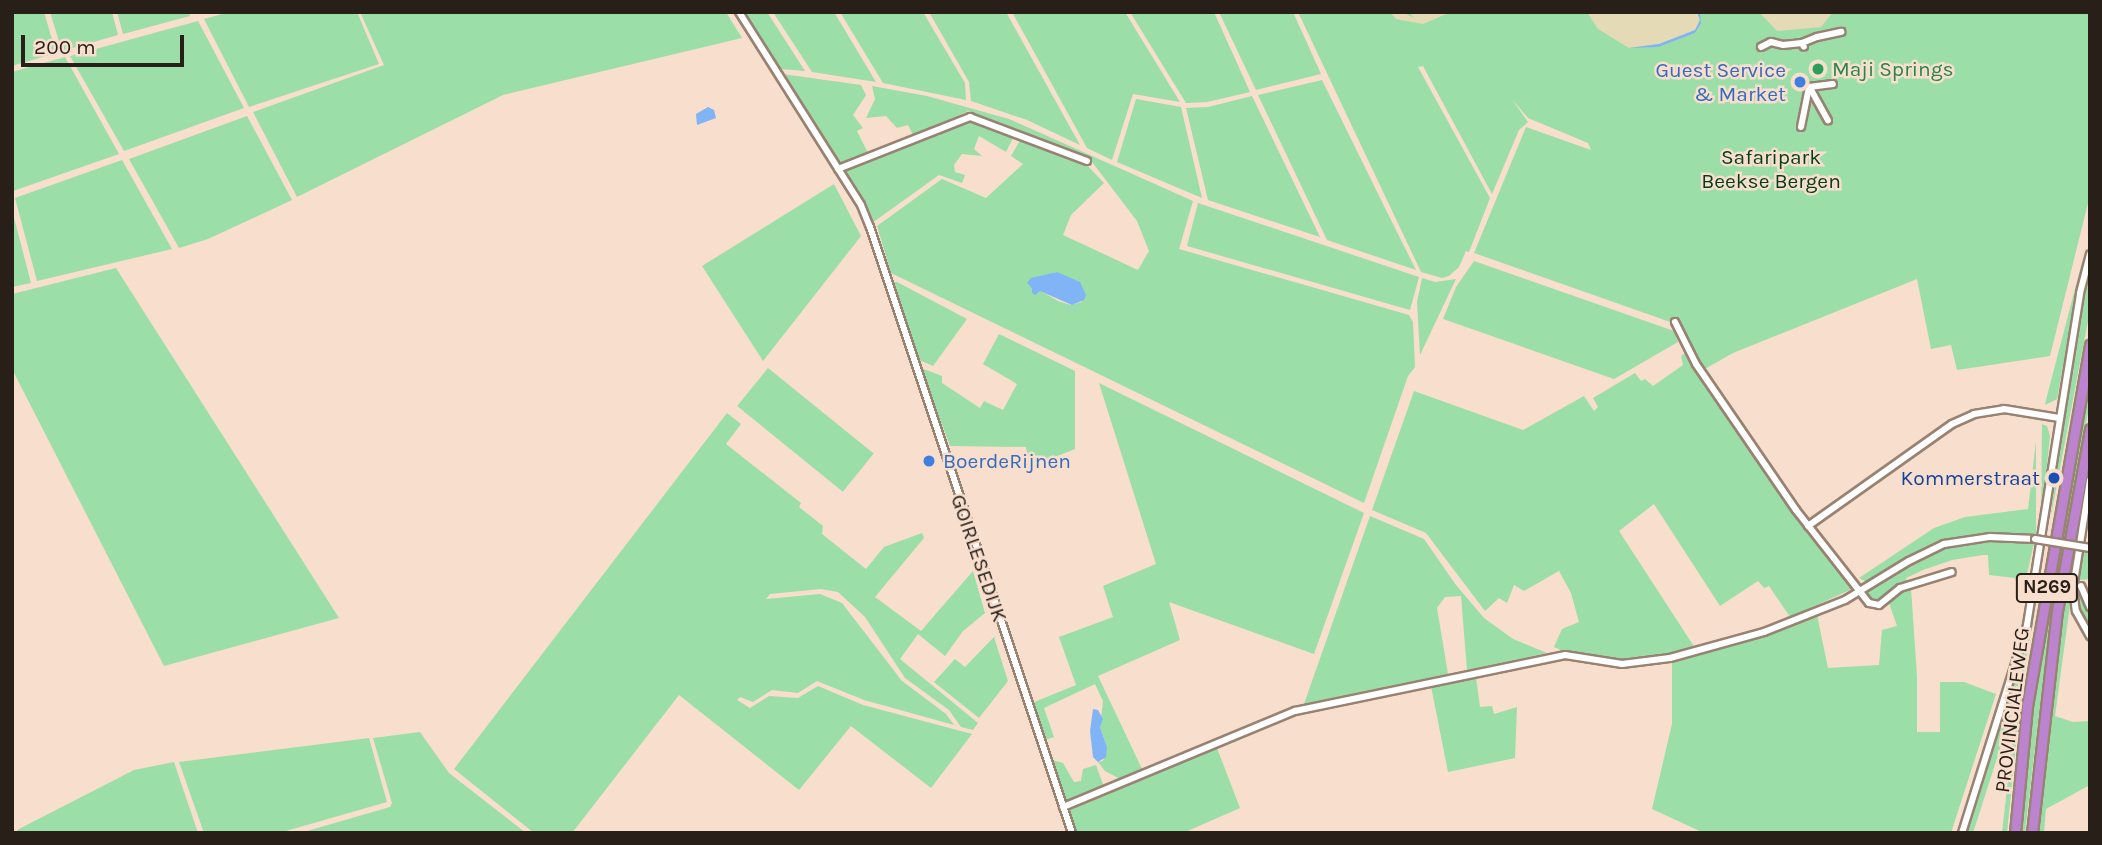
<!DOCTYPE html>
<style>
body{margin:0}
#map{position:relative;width:2102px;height:845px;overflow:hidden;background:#f7decd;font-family:Karla,sans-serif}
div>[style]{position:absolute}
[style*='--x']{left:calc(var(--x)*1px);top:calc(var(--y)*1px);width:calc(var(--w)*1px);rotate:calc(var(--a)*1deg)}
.green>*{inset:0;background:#9cdea8;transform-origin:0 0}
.sand>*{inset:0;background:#e4dab5}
.water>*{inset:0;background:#81b3f7}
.roads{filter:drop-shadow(2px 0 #988272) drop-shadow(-2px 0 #988272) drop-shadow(0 2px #988272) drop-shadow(0 -2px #988272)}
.minor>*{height:6px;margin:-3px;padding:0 3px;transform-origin:3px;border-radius:3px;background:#fff}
.highway>*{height:9px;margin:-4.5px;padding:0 4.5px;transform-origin:4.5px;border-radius:4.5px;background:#bc84ce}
.bridges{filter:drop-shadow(2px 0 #988272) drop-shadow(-2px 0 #988272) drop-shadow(0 2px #988272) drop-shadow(0 -2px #988272)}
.minor-bridge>*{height:6px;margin:-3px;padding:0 3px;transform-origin:3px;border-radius:3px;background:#fff}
.dots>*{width:19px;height:19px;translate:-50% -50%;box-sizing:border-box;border:4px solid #f7decd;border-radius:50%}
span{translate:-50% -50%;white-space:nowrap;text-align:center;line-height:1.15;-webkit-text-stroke:5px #f7decd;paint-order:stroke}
.shield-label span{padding:2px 5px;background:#f7decd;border:2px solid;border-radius:5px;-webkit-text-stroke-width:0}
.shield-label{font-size:19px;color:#281f19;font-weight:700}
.leisure-label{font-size:21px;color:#27864d}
.left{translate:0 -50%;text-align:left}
.shop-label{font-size:21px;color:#366cbe}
.right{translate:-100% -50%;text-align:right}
.park-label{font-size:21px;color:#043e19}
.transit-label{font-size:21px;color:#164399}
.street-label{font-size:21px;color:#281f19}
.frame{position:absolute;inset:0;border:14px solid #281f19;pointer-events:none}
.scale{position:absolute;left:21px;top:35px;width:163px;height:32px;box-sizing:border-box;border:4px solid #281f19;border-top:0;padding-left:9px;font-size:21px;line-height:24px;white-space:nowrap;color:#281f19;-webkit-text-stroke:5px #f7decd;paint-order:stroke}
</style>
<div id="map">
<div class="green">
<i style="clip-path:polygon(12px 12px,44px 12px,56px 53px,12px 66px)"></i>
<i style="clip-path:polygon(50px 12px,112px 12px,118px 35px,62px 51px)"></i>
<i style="clip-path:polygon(117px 12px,189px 12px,190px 16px,123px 34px)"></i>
<i style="clip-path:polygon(230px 12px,357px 12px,379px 64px,249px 107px,204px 19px)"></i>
<i style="clip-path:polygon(360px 12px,726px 12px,742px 38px,503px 95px,297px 197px,253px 112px,384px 65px)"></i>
<i style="clip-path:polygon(743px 12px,767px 12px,805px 71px,780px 69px)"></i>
<i style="clip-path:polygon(773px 12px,834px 12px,876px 82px,812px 72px)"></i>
<i style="clip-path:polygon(840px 12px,923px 12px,965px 83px,966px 100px,883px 83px)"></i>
<i style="clip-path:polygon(929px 12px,1006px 12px,1080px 145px,1027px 120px,971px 101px,969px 82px)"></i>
<i style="clip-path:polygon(1012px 12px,1125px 12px,1180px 102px,1133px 94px,1112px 160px,1087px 148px)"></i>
<i style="clip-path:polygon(1130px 12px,1214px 12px,1250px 92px,1207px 102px,1186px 103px)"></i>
<i style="clip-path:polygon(1219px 12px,1293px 12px,1321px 74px,1256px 90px)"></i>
<i style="clip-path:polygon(1298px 12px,2090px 12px,2090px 195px,2050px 356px,1957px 370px,1951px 345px,1931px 349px,1917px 279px,1733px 353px,1703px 370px,1673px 323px,1474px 253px,1526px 127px,1591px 150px,1588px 143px,1528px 118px,1512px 99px,1528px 122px,1519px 130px,1492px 194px,1423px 66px,1418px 67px,1490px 198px,1469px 252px,1466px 251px,1459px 267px,1449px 276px,1442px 278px,1421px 272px)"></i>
<i style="clip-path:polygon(198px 21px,244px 108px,124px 151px,70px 56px)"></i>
<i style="clip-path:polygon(65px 57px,119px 154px,13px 191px,12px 72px)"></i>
<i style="clip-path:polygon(783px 74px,861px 85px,866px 95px,853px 115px,863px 128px,857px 131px,868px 153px,840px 165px)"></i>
<i style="clip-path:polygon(1322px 80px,1385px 208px,1416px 270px,1327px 240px,1258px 95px)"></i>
<i style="clip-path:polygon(evenodd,872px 86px,927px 96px,1009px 119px,1193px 201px,1179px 249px,1409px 315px,1413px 322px,1415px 367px,1408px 376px,1364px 503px,891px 273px,877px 226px,942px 179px,986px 198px,1023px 164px,1011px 156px,1022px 137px,1084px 162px,1104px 183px,1071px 215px,1063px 235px,1138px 270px,1149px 251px,1137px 221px,1089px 158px,968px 111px,914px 137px,908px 125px,897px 128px,886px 116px,866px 118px,875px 99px,872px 86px,1056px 272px,1061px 274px,1082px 302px,1071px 305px,1058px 301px,1027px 283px,1056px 272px)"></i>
<i style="clip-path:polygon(1252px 96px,1320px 237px,1208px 200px,1186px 108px,1208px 107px)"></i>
<i style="clip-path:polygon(1136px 99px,1181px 107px,1202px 198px,1117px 162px)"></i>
<i style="clip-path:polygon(247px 116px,292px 200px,208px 239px,179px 248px,129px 159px)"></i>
<i style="clip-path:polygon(964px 118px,1015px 134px,1006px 152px,979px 136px,974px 149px,982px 156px,962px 154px,954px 165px,955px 172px,965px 175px,962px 183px,939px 175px,872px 223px,844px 172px,846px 169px,856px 163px,933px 135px)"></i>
<i style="clip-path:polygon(122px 160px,172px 249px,37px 281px,15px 198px)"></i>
<i style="clip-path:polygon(834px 184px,861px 236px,763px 361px,702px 266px)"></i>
<i style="clip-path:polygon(1198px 203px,1419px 277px,1410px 310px,1187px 246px)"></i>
<i style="clip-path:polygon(12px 210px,31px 283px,12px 287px)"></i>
<i style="clip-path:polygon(2083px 258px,2057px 399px,2045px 405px,2046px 400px)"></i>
<i style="clip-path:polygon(1474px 261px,1674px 331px,1678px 342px,1614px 379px,1443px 319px,1456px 287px)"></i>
<i style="clip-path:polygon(2090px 261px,2090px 310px,2050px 521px,2067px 387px)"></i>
<i style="clip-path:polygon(116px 268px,253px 483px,339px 618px,164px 666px,12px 369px,12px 294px)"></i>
<i style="clip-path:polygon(1422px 278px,1435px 282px,1456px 279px,1420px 355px,1417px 302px)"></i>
<i style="clip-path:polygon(892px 282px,897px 282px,967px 319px,933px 366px,917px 359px)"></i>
<i style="clip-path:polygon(999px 334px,1075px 371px,1075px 449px,1030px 467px,1026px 447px,950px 446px,921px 368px,942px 376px,942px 383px,980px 408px,984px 401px,1003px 410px,1017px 384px,983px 364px)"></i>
<i style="clip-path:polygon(1685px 353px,1786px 500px,1853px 586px,1850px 590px,1790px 617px,1769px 586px,1764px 588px,1758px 581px,1720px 606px,1654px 504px,1619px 531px,1695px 648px,1642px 660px,1615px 660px,1568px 653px,1554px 647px,1562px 629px,1579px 622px,1571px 593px,1559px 571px,1524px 591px,1514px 585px,1507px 603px,1499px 598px,1485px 611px,1426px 533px,1372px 510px,1414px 391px,1523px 430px,1584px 396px,1594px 411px,1598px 407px,1593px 398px,1635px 373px,1641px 381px,1645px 379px,1653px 386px,1683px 365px,1681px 356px)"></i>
<i style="left:768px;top:368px;width:136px;height:49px;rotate:39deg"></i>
<i style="clip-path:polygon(2090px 374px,2090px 401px,2049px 629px,2025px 833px,2018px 833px,2043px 627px)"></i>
<i style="clip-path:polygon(1099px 383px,1364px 513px,1314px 654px,1169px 602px,1180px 640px,1098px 676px,1143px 771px,1122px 780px,1105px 771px,1098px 762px,1103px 761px,1107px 747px,1100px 727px,1103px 701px,1095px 684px,1044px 708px,1054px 737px,1045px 740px,1032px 703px,1076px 685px,1059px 637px,1113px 617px,1103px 586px,1156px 564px)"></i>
<i style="clip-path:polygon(727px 413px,741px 424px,726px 444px,801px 503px,799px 507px,823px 526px,822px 534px,866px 569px,884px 547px,922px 533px,924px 538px,875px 597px,921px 631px,973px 571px,985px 613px,963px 631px,945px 656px,918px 634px,900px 659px,978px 723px,973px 730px,961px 727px,949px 710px,905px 678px,865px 617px,838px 592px,821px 589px,770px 594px,766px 599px,820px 594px,842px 603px,902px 681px,946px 714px,954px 725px,864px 700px,817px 681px,798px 693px,772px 690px,753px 702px,740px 697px,737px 700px,750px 708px,769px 696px,798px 698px,818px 686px,863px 705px,972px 734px,931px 788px,851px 726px,799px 790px,679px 695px,572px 833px,534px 833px,454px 769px)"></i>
<i style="clip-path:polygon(2042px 424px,2047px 426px,2050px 436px,2041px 523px)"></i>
<i style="clip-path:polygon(2036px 441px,2036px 536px,1991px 534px,1955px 538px,1918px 552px,1869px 583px,1859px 578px,1934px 528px,1965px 517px,2028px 509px)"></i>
<i style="clip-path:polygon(1370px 516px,1424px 539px,1456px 585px,1484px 618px,1513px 639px,1547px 653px,1467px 670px,1461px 596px,1445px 597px,1437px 608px,1448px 674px,1304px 704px)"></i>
<i style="clip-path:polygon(1987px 541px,2034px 543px,2024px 587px,2017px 584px,2015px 578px,1989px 575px,1988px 555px,1983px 555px,1952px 560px,1923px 570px,1906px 578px,1907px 583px,1893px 589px,1877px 603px,1873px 603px,1867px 596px,1869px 589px,1928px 555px,1949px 546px)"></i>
<i style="clip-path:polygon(2081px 550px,2090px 551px,2090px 579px,2080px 580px,2077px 579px)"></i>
<i style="clip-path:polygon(2068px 573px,2070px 605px,2055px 716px,2073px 722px,2090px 721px,2090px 785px,2046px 809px,2044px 833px,2036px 833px)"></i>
<i style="clip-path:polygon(2040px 580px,2024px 674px,1973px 833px,1966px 833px,2018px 668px)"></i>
<i style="clip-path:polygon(1911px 588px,1917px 677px,1917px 732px,1940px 732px,1940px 682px,1964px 682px,1996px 694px,1951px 833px,1704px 833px,1652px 809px,1672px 724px,1672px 659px,1749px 640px,1817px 615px,1828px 668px,1879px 665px,1882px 630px,1897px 626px,1889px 603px,1899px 593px)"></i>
<i style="clip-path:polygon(2081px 591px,2090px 608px,2090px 630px,2078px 604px,2077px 594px)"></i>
<i style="clip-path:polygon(994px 637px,1008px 681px,979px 718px,934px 682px,955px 659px,965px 667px)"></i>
<i style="clip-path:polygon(1476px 677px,1480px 707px,1492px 706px,1494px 714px,1517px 707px,1515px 758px,1448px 772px,1431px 686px)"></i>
<i style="clip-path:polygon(2021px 696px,2007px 833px,2002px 833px,2012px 744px)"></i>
<i style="clip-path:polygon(420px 732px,449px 773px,526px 833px,300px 833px,390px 807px,392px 803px,373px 738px)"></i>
<i style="clip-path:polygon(369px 738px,387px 802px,279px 833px,204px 833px,179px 762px)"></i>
<i style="clip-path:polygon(1217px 748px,1240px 808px,1183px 833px,1075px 833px,1068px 811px)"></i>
<i style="clip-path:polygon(1052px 760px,1063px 763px,1074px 782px,1081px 781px,1083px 769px,1096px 765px,1104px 787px,1066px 803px)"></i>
<i style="clip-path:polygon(174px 762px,198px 833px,18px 833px,17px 830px,134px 770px)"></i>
</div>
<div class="sand">
<i style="clip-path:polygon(1390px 12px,1402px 12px,1414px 18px,1409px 12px,1451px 12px,1423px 24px,1396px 19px)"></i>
<i style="clip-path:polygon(1587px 12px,1697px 12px,1700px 20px,1697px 29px,1680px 37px,1659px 44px,1629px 48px,1598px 29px)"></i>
<i style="clip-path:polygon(1759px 12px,1821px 14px,1833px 12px,1821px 27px,1777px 31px)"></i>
</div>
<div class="water">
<i style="clip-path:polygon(1697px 12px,1700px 12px,1701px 23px,1695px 33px,1658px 47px,1629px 48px,1659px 44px,1695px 30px,1700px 20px)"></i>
<i style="clip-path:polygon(708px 107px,714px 110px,716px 118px,697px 125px,696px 114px)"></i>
<i style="clip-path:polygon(1057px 272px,1080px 282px,1086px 295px,1084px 300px,1072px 305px,1040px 291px,1035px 295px,1032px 293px,1032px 288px,1027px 283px,1031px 278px)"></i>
<i style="clip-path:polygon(1093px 709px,1098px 710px,1103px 719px,1100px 727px,1107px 747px,1106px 757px,1098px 762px,1093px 757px,1090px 731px)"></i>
</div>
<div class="roads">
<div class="minor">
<i style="--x:739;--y:12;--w:228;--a:57.7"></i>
<i style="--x:861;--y:205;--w:24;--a:68"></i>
<i style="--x:870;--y:227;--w:639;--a:71.57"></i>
<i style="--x:1802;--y:43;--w:16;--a:-22"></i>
<i style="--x:1817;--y:37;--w:25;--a:-12"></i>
<i style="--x:1761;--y:47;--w:11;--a:-27"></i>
<i style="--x:1771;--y:42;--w:12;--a:14"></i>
<i style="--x:1783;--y:45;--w:19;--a:-6"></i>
<i style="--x:1802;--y:43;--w:4;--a:63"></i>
<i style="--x:1809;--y:87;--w:24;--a:-7"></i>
<i style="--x:1810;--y:88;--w:37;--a:61"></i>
<i style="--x:1801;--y:127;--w:41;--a:-78.7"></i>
<i style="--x:838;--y:169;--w:142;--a:-21.5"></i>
<i style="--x:970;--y:117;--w:125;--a:20.6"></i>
<i style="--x:1675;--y:322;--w:47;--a:63.4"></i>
<i style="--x:1696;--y:364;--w:177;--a:55.6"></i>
<i style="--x:1796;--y:510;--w:118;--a:51.9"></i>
<i style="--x:1869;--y:603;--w:10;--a:11"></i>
<i style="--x:1879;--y:605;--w:27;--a:-39"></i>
<i style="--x:1900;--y:588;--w:54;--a:-17.1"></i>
<i style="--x:2090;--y:480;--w:109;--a:98.9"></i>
<i style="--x:2073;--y:588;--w:23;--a:83"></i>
<i style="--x:2076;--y:611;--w:29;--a:61"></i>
<i style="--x:1808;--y:526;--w:176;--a:-35.3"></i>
<i style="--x:1952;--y:424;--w:24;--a:-24"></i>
<i style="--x:1974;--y:414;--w:30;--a:-9"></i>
<i style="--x:2004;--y:409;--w:56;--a:9.3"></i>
<i style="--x:2081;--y:586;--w:23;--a:67"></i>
<i style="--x:1063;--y:807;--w:251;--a:-22.5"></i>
<i style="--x:1295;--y:711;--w:276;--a:-11.7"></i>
<i style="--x:1565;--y:655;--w:58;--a:9"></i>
<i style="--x:1622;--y:664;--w:48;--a:-7.1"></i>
<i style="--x:1670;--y:658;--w:98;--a:-15.5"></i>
<i style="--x:1764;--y:632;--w:87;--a:-21.6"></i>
<i style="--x:1845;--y:600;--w:75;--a:-31.4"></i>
<i style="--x:1909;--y:561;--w:39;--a:-26"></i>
<i style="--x:1944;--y:544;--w:47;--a:-8.7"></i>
<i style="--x:1990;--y:537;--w:45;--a:2.5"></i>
<i style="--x:1962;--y:833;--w:218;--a:-72.6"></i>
<i style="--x:2027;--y:625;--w:336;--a:-80.9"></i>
<i style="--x:2080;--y:293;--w:40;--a:-75.6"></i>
</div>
<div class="highway">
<i style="--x:2015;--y:833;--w:128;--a:-84.6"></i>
<i style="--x:2027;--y:706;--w:367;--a:-80.1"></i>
<i style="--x:2032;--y:833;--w:223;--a:-83.6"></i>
<i style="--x:2057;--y:611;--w:185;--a:-79.7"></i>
</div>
</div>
<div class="bridges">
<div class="minor-bridge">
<i style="--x:2035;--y:539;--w:56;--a:9.3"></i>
</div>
</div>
<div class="dots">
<i style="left:1818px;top:69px;background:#2e9e5b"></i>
<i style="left:1800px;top:82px;background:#3f7fe0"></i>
<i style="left:929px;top:461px;background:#3f7fe0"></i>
<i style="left:2054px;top:478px;background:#1a4fb4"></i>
</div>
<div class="shield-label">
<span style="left:2047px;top:588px">N269</span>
</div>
<div class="leisure-label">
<span class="left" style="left:1832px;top:69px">Maji Springs</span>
</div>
<div class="shop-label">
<span class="right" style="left:1786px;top:82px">Guest Service<br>&amp; Market</span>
<span class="left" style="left:943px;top:461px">BoerdeRijnen</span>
</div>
<div class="park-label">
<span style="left:1771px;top:169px">Safaripark<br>Beekse Bergen</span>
</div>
<div class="transit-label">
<span class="right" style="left:2040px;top:478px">Kommerstraat</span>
</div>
<div class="street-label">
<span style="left:979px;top:558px;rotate:71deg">GOIRLESEDIJK</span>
<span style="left:2012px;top:710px;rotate:-83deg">PROVINCIALEWEG</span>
</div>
<div class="frame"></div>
<div class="scale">200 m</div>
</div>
